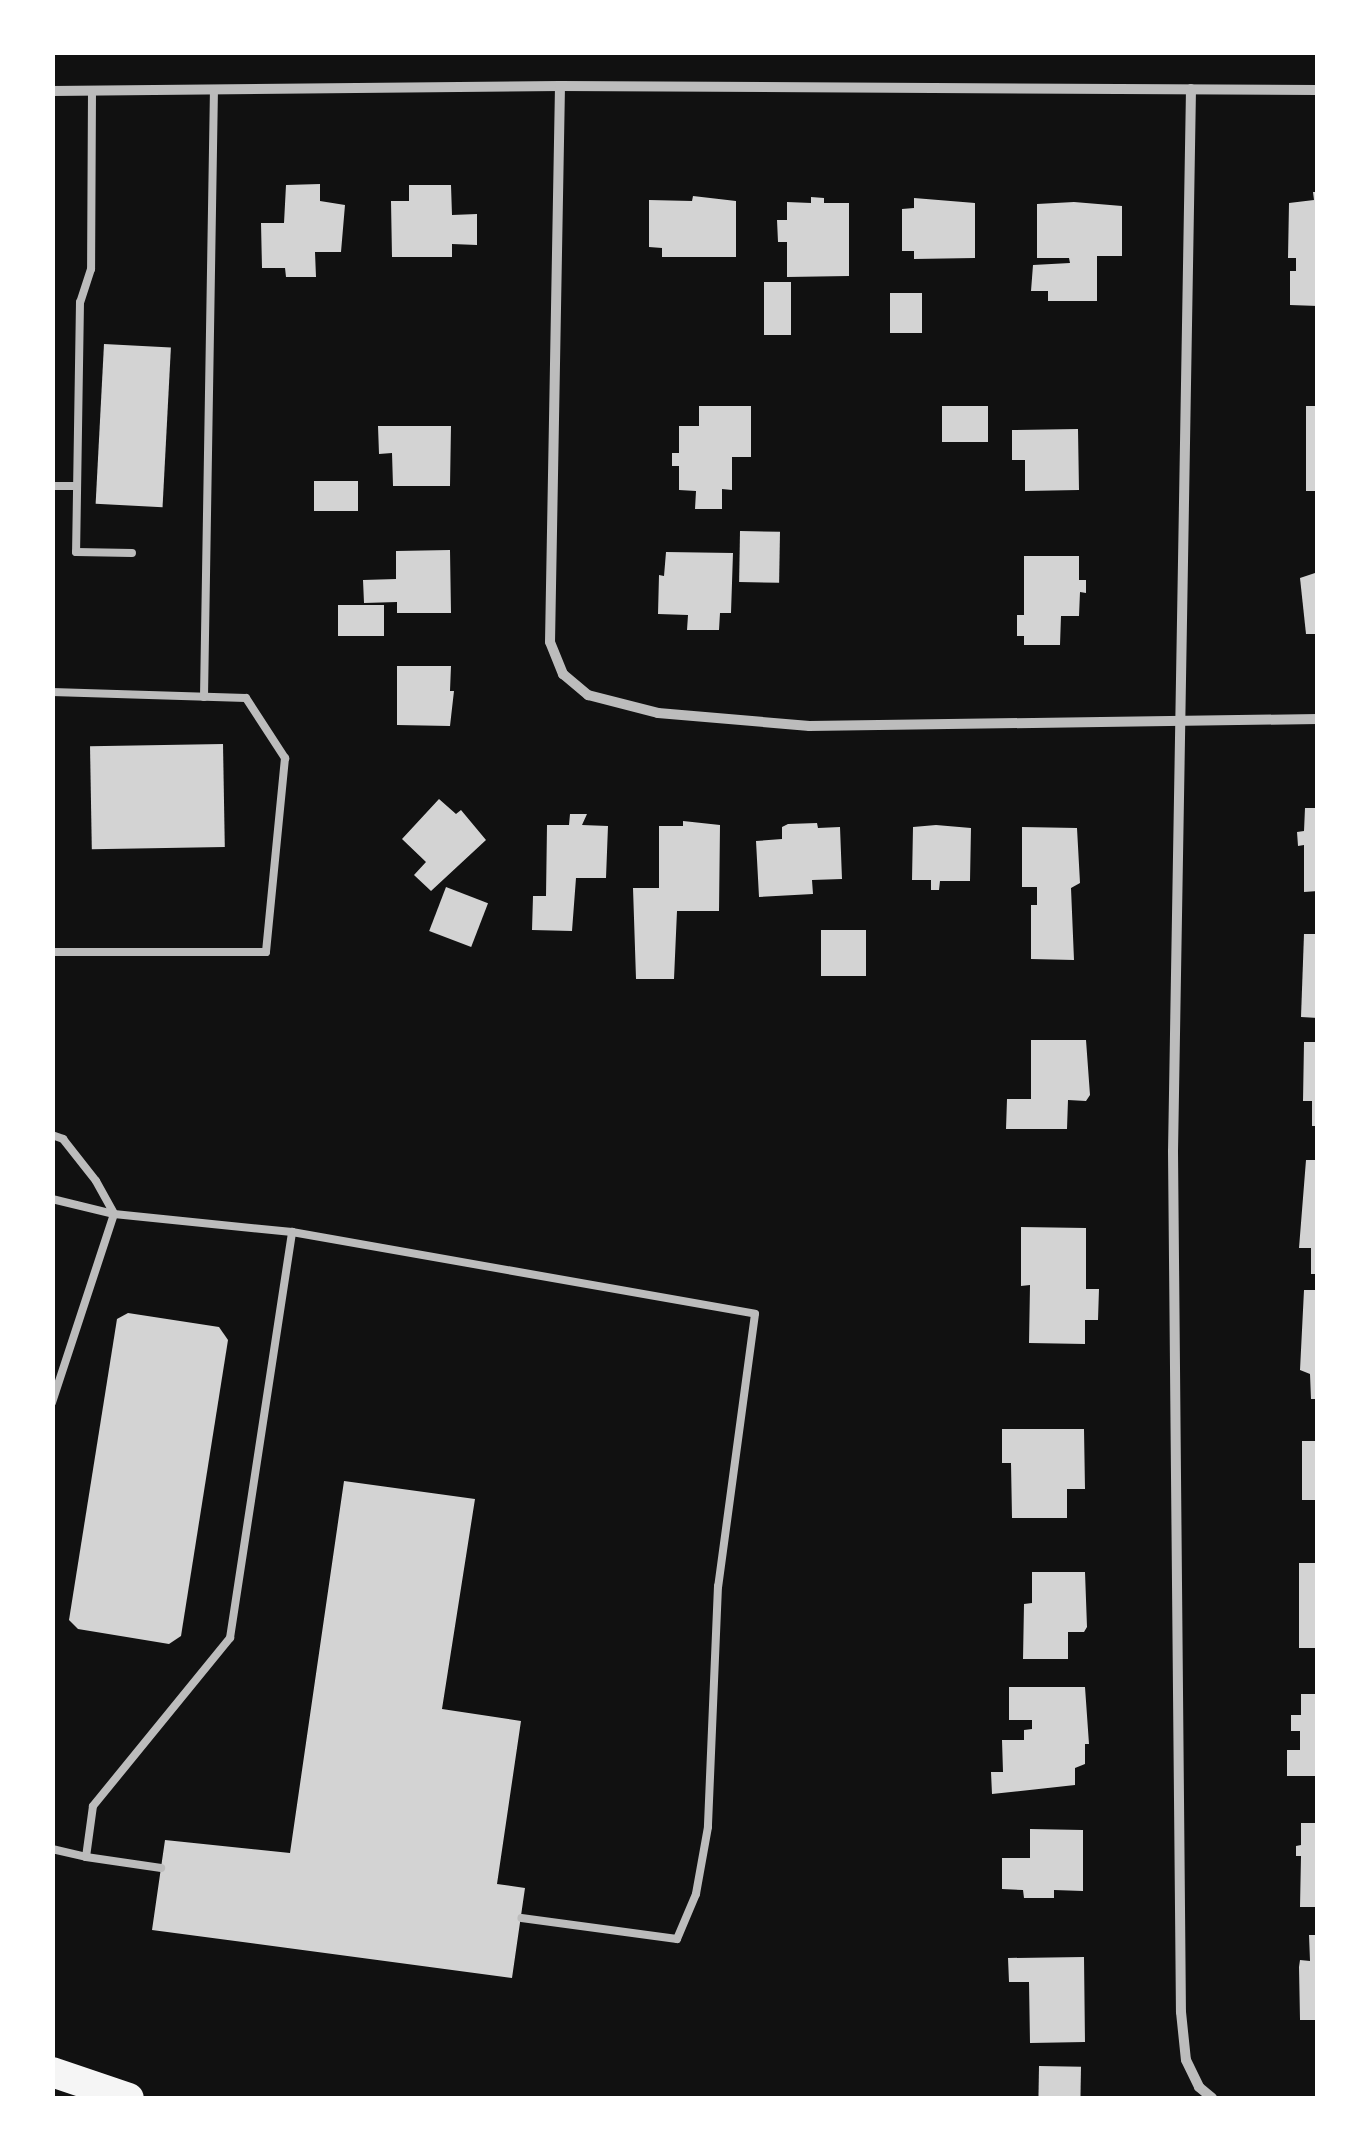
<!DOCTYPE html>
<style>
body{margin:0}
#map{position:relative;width:1370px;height:2151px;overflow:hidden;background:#111;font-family:Barlow,sans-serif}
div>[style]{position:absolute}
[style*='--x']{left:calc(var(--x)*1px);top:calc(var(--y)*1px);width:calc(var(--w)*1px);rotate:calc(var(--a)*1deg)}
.building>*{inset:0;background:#d3d3d3;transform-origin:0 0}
.service>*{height:8px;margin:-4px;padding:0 4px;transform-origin:4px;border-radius:4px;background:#bcbcbc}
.minor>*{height:10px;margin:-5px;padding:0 5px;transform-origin:5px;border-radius:5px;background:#bcbcbc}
.motorway>*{height:30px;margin:-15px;padding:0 15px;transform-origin:15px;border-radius:15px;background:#f5f5f5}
span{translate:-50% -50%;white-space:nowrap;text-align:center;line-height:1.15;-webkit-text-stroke:10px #fff;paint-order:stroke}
.frame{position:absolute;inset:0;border:55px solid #fff;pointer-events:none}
</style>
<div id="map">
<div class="building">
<i style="clip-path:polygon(320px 184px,320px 201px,345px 205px,341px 252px,315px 252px,316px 277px,286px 277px,285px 268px,262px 268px,261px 223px,284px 223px,286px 185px)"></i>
<i style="clip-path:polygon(409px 185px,451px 185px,452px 215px,477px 214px,477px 245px,452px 244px,452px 257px,392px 257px,391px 201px,409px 201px)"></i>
<i style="clip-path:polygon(1313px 192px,1318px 192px,1318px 306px,1290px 305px,1290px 271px,1296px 271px,1296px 258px,1288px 258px,1289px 203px,1314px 200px)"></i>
<i style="clip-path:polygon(693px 196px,736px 201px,736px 257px,662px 257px,662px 248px,649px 247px,649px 200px,692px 201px)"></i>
<i style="clip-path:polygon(811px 197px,824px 198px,824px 203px,849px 203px,849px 276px,787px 277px,787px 242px,778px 242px,777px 220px,787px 220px,787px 202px,811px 203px)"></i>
<i style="clip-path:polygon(914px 198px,975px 203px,975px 258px,914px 259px,914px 251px,902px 251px,902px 209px,914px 208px)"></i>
<i style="clip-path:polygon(1074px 202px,1122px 206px,1122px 256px,1097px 256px,1097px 301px,1048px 301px,1048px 291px,1031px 291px,1033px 265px,1070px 263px,1069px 258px,1037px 258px,1037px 204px)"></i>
<i style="left:791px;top:282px;width:53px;height:27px;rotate:90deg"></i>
<i style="left:890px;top:293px;width:32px;height:40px"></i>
<i style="left:104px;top:344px;width:67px;height:160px;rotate:3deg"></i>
<i style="clip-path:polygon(699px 406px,751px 406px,751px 457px,732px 457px,732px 490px,722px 489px,722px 509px,695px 509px,696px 491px,679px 490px,679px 466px,672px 466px,672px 453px,679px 453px,679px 426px,699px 426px)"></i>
<i style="left:942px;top:406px;width:46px;height:36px"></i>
<i style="left:1306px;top:406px;width:12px;height:85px"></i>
<i style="clip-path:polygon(378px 426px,451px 426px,450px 486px,393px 486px,392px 453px,379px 454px)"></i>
<i style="clip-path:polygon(1078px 429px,1079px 490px,1025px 491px,1025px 460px,1012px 460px,1012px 430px)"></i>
<i style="left:314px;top:481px;width:44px;height:30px"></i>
<i style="left:740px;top:531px;width:40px;height:51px;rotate:1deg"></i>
<i style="clip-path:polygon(450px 550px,451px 613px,397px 613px,397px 602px,364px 603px,363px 580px,396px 579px,396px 551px)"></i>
<i style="clip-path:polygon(666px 552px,733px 553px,731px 613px,720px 613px,719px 630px,687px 630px,688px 615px,658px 614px,659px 575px,664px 576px)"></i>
<i style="clip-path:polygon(1024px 556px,1079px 556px,1079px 580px,1086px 580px,1086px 593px,1080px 592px,1079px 616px,1061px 616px,1060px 645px,1024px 645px,1024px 636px,1017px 636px,1017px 615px,1024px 615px)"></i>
<i style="clip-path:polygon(1318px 572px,1318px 634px,1306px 634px,1300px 578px)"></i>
<i style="left:384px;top:605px;width:31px;height:46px;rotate:90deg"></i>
<i style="clip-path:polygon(397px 666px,451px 666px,450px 691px,454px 691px,450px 726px,397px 725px)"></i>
<i style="left:223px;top:744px;width:103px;height:133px;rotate:89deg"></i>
<i style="clip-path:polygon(439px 799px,456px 814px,461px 810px,486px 840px,431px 891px,414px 875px,426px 862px,402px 839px)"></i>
<i style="clip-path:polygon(1305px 808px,1318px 808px,1318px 891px,1304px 892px,1304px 845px,1298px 846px,1297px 832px,1304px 831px)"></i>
<i style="clip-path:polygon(570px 814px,587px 814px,582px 825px,608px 826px,606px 878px,576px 878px,572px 931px,532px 930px,533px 896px,546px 896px,547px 825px,569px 825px)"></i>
<i style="clip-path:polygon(683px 821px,720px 825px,719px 911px,677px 911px,674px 979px,636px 979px,633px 888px,659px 888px,659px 826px,683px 826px)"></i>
<i style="clip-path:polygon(817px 823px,818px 828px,840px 827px,842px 879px,812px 880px,813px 894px,759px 897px,756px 841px,782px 839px,782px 827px,788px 824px)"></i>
<i style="clip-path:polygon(936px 825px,971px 828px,970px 881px,940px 881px,939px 890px,931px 890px,931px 880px,912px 880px,913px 827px)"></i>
<i style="clip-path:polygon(1022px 827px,1077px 828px,1080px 883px,1071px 888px,1074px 960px,1031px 959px,1031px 905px,1037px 905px,1037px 887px,1022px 887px)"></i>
<i style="left:446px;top:887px;width:45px;height:47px;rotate:21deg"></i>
<i style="left:821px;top:930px;width:45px;height:46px"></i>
<i style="clip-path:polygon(1304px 934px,1318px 934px,1318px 1018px,1301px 1017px)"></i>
<i style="clip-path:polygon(1031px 1040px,1086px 1040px,1090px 1095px,1086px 1101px,1068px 1100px,1067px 1129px,1006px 1129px,1007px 1099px,1031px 1099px)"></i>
<i style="clip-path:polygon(1304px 1042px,1318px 1042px,1318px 1126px,1312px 1126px,1312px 1101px,1303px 1101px)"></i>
<i style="clip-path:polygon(1306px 1160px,1318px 1160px,1318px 1274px,1311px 1274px,1311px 1248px,1299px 1248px)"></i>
<i style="clip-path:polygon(1021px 1227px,1086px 1228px,1086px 1289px,1099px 1289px,1098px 1320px,1085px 1320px,1085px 1344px,1029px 1343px,1030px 1285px,1021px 1286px)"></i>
<i style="clip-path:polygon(1304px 1290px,1318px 1290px,1318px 1399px,1311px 1399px,1310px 1374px,1300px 1370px)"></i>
<i style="clip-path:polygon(128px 1313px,219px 1327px,228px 1340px,181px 1636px,169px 1644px,78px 1629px,69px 1620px,117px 1319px)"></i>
<i style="clip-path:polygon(1002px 1429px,1084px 1429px,1085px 1489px,1067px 1489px,1067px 1518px,1012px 1518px,1011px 1463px,1002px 1463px)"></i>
<i style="left:1318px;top:1441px;width:59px;height:16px;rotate:90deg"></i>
<i style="clip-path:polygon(344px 1481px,475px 1499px,442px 1709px,521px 1721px,497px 1884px,525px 1888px,512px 1978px,152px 1930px,165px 1840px,290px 1853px)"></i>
<i style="left:1299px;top:1563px;width:19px;height:85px"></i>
<i style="clip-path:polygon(1032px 1572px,1085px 1572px,1087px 1627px,1084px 1632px,1068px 1632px,1068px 1659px,1023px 1659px,1024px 1604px,1032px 1603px)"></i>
<i style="clip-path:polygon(1009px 1687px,1085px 1687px,1089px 1744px,1085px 1744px,1085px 1764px,1075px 1768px,1075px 1785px,992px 1794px,991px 1772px,1003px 1772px,1002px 1740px,1024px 1740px,1024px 1730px,1032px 1729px,1032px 1720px,1009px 1720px)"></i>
<i style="clip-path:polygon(1301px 1694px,1318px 1694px,1318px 1776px,1287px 1776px,1287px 1750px,1300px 1750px,1300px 1731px,1291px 1731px,1291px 1715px,1301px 1715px)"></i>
<i style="clip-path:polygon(1301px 1823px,1318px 1823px,1318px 1907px,1300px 1907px,1301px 1856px,1296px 1856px,1296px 1846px,1301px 1845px)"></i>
<i style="clip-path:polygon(1030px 1829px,1083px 1830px,1083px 1891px,1054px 1890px,1054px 1898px,1024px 1898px,1023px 1890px,1002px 1889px,1002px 1858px,1030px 1858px)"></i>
<i style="clip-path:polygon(1309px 1935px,1318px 1935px,1318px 2020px,1300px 2020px,1299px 1967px,1300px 1960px,1310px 1961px)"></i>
<i style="clip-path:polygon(1084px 1957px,1085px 2042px,1030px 2043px,1029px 1982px,1009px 1982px,1008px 1958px)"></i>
<i style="left:1039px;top:2066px;width:42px;height:32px;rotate:1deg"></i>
</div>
<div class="service">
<i style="--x:92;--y:91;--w:178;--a:90.3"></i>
<i style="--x:91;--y:269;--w:35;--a:108"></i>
<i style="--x:80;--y:302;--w:250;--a:90.9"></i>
<i style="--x:76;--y:552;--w:56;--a:1"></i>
<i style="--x:52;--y:486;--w:25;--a:0"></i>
<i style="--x:52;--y:692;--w:194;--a:1.8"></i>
<i style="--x:246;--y:698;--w:72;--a:57"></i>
<i style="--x:285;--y:758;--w:195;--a:95.6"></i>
<i style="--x:266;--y:952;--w:214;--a:180"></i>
<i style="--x:204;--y:697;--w:608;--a:-89.06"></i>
<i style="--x:52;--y:1135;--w:12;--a:20"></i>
<i style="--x:63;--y:1139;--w:53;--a:51.8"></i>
<i style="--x:96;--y:1181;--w:38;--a:61"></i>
<i style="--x:114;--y:1214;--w:199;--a:108.2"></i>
<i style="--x:52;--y:1199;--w:64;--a:13.6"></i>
<i style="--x:114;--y:1214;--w:179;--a:5.8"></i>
<i style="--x:52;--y:1849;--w:35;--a:13"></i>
<i style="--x:86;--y:1857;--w:51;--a:-82.2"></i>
<i style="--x:93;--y:1806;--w:217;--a:-50.8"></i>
<i style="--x:230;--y:1638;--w:411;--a:-81.3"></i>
<i style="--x:292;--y:1232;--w:470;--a:10"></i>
<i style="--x:755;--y:1314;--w:275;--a:97.7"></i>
<i style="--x:718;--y:1586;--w:241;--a:92.4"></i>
<i style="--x:708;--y:1827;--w:68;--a:100.2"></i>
<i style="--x:696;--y:1894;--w:49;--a:112.9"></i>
<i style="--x:677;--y:1939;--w:157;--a:-172.3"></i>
<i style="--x:86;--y:1857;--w:76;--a:8.3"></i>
</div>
<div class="minor">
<i style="--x:560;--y:86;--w:556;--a:91.03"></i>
<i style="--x:550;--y:642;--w:35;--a:68"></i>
<i style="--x:563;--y:674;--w:33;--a:40"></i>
<i style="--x:588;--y:695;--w:72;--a:14.4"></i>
<i style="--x:658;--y:713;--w:152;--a:4.9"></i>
<i style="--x:809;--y:726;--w:509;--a:-0.79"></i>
<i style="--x:1191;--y:89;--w:1062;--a:90.97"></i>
<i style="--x:1173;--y:1151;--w:861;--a:89.47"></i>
<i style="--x:1181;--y:2012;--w:48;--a:84.1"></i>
<i style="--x:1186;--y:2060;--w:30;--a:64"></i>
<i style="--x:1199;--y:2087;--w:17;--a:40"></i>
<i style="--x:52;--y:91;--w:508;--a:-0.56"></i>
<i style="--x:560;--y:86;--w:758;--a:0.3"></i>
</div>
<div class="motorway">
<i style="--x:52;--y:2072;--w:81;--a:18.7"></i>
</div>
<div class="frame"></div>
</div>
